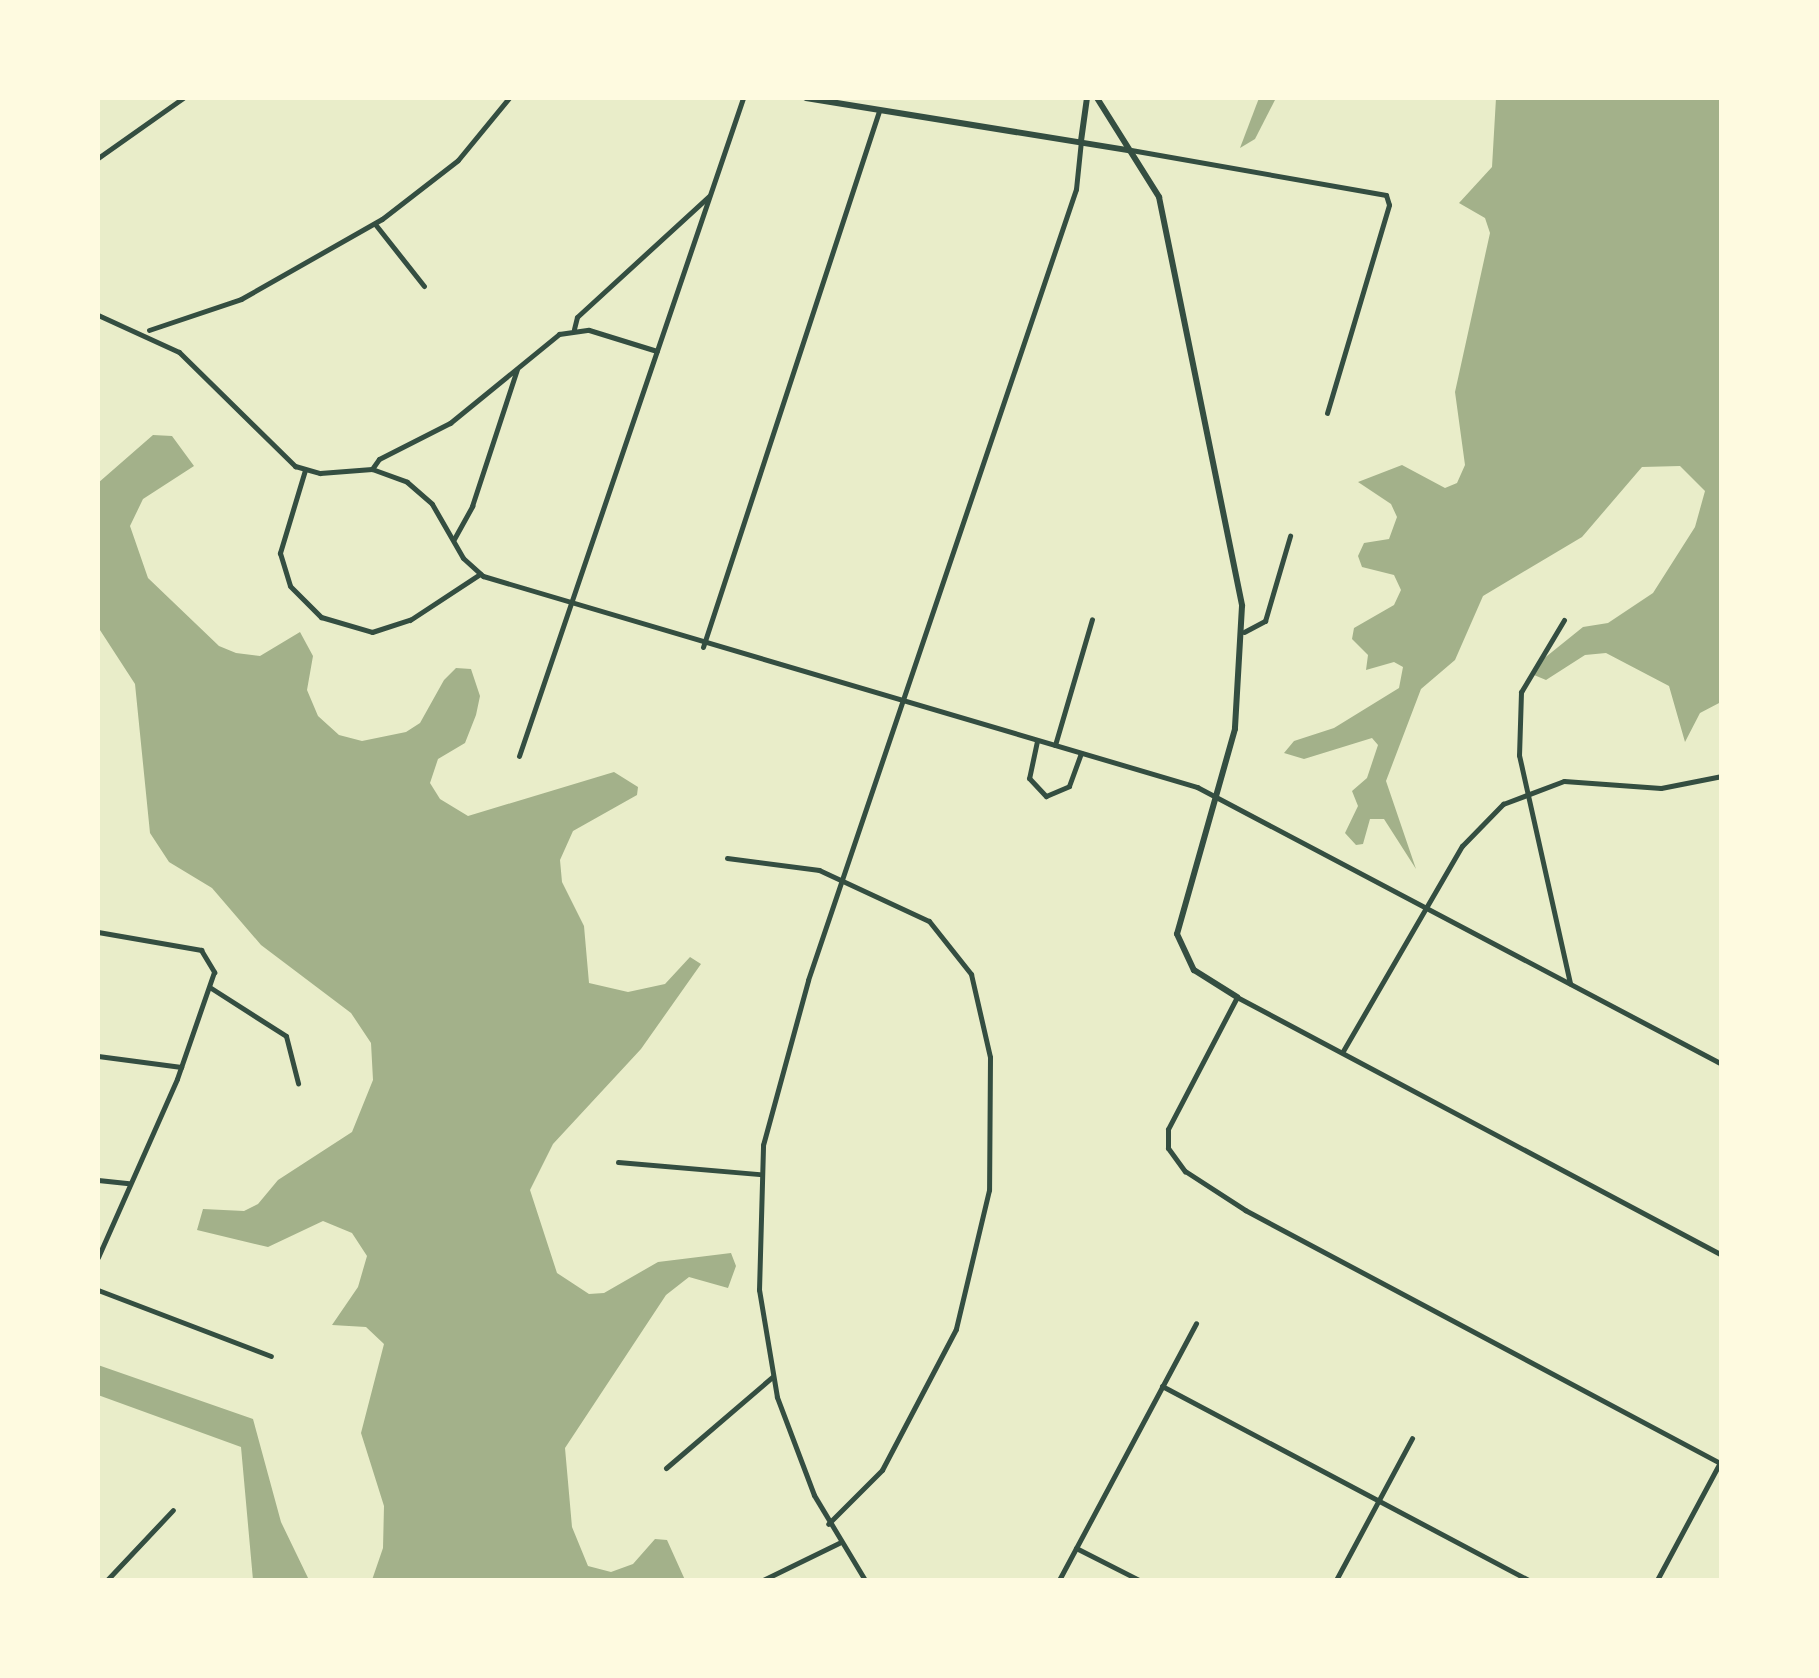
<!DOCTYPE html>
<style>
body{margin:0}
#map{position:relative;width:1819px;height:1678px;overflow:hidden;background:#e9edc9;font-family:Figtree,sans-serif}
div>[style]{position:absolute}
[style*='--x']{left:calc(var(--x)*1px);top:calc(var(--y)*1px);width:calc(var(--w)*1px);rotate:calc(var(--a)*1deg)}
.water>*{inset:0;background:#a3b18a}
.minor>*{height:5px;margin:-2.5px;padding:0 2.5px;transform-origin:2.5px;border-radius:2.5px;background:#344e41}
.tertiary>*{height:6px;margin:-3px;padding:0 3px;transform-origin:3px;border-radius:3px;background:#344e41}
span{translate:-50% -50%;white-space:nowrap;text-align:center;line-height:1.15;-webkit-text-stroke:8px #fefae0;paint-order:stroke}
.frame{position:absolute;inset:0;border:100px solid #fefae0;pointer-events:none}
</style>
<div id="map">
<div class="water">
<i style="clip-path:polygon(1259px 98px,1276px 98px,1255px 139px,1240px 148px)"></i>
<i style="clip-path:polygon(1496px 98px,1721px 98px,1721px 702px,1700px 713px,1685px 742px,1669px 686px,1606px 653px,1585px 655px,1546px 680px,1534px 675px,1542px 660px,1583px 627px,1608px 623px,1653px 593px,1695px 527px,1705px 491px,1680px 466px,1642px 467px,1582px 537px,1483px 596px,1455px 660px,1421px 689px,1386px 781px,1416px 869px,1384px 819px,1370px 819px,1363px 844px,1356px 845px,1345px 833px,1358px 806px,1352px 791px,1367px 778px,1378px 745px,1372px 738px,1304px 759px,1284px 753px,1294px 741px,1334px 728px,1399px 688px,1403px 667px,1394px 662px,1366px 670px,1368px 655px,1352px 639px,1354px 628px,1394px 605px,1401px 590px,1394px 575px,1362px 567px,1358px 556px,1364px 543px,1389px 539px,1397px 517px,1391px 504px,1358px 482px,1402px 465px,1445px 488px,1457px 483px,1465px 465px,1455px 392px,1490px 233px,1485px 218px,1459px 203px,1492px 167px)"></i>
<i style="clip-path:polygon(153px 435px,172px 436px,194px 466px,143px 499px,130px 526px,148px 578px,219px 646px,236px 653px,260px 656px,300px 632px,313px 656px,307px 690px,318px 716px,339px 735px,362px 741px,406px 732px,420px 723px,444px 680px,456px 668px,471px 669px,480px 696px,476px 715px,465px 743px,438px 759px,430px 783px,440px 799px,468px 816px,614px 772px,638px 787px,637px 795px,573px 831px,560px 860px,562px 882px,584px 926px,589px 983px,628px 992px,665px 984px,690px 957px,701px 964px,641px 1049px,553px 1144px,530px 1190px,557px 1273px,589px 1294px,604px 1293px,658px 1262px,731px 1253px,736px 1266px,728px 1288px,689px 1277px,666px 1295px,565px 1448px,572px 1527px,588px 1566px,611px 1572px,633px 1564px,655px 1539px,667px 1540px,685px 1580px,372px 1580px,383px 1548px,384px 1506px,361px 1433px,384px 1344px,366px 1327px,332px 1325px,358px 1287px,367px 1256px,352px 1233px,323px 1221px,268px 1247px,197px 1230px,203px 1209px,244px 1211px,258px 1204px,278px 1180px,352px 1132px,373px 1080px,371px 1043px,351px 1013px,261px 945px,212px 888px,169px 862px,150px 833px,135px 684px,98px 627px,98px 483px)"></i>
<i style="clip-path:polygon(98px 1365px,253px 1419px,281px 1522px,309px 1580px,253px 1580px,241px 1447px,98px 1395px)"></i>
</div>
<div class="minor">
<i style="--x:1131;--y:150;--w:259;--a:10"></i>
<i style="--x:1386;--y:195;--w:10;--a:73"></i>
<i style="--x:1389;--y:205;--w:217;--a:106.6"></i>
<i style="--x:98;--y:158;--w:104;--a:-35.2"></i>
<i style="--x:375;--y:224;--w:79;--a:51.7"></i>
<i style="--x:98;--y:315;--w:89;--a:24.6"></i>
<i style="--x:179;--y:352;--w:163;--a:44.5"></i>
<i style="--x:295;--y:466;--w:26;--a:16"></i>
<i style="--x:320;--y:473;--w:52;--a:-4.4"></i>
<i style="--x:372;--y:469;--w:37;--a:20"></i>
<i style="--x:407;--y:482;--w:33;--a:41"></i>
<i style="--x:432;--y:504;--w:62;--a:60.1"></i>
<i style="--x:463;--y:558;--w:27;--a:42"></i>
<i style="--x:483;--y:576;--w:745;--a:16.46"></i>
<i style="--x:1197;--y:787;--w:594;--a:27.82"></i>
<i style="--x:574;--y:329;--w:12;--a:-76"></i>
<i style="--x:577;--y:317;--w:179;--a:-42.5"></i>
<i style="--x:149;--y:330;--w:97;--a:-18.6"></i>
<i style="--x:241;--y:299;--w:162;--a:-29.6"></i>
<i style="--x:382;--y:219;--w:96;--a:-37.8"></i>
<i style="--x:458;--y:160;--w:80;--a:-50.6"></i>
<i style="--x:372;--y:469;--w:12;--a:-55"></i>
<i style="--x:379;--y:459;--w:80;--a:-26.9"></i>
<i style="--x:450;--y:423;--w:141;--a:-39.2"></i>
<i style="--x:559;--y:334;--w:30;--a:-8"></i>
<i style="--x:589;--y:330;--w:71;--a:17.2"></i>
<i style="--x:305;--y:470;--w:87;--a:106.8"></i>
<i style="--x:280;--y:553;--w:34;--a:73"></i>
<i style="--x:290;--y:586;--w:44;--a:45"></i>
<i style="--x:321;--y:617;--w:53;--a:16.4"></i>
<i style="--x:372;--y:632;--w:40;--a:-18"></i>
<i style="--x:410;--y:620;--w:84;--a:-33.3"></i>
<i style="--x:454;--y:539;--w:38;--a:-61"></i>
<i style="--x:472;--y:506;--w:144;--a:-71.8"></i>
<i style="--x:1564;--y:620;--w:84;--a:120.8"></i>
<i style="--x:1521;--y:692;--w:63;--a:91.8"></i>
<i style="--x:1519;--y:755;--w:234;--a:77.4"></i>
<i style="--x:1244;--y:632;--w:24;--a:-28"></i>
<i style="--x:1265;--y:621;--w:89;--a:-73.6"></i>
<i style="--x:703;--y:647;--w:564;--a:-71.82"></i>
<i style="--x:1037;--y:741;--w:38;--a:102"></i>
<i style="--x:1029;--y:778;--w:25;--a:47"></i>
<i style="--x:1046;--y:796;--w:25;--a:-23"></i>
<i style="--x:1069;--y:786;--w:35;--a:-70"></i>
<i style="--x:1055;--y:745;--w:131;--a:-73.6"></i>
<i style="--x:519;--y:756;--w:695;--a:-71.2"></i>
<i style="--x:727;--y:858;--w:93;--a:7.4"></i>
<i style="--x:819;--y:870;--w:121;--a:24.9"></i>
<i style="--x:929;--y:921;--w:68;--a:51.6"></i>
<i style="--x:971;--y:974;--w:85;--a:77.1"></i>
<i style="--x:990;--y:1057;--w:133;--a:90.4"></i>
<i style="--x:989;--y:1190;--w:143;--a:103.4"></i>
<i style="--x:956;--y:1329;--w:159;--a:117.7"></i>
<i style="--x:882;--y:1470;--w:76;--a:135"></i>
<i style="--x:98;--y:932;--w:105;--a:9.9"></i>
<i style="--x:201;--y:950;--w:26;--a:59"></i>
<i style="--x:214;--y:972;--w:113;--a:109.1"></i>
<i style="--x:177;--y:1079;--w:195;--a:113.9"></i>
<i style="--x:211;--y:988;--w:89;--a:32.6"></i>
<i style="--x:286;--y:1036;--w:49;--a:75.7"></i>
<i style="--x:1343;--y:1051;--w:237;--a:-59.9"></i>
<i style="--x:1462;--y:846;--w:59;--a:-45.7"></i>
<i style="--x:1503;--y:804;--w:65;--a:-20.7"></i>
<i style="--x:1564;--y:781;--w:97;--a:4.1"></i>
<i style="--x:1661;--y:788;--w:62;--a:-11.1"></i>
<i style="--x:98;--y:1056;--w:84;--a:7.5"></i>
<i style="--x:618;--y:1162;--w:142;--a:4.9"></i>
<i style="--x:98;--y:1180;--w:31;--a:6"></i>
<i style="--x:1722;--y:1255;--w:549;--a:-151.99"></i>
<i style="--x:1237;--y:997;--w:149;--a:117.6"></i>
<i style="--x:1168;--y:1129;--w:19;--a:90"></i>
<i style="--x:1168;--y:1148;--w:29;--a:54"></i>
<i style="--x:1185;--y:1171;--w:72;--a:33"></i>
<i style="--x:1245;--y:1210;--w:540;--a:28.04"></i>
<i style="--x:98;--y:1290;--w:185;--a:20.9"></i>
<i style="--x:1162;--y:1386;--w:414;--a:27.9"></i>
<i style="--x:666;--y:1468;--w:140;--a:-40.6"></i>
<i style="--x:1076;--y:1548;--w:71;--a:26.9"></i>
<i style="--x:107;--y:1580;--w:96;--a:-46.7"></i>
<i style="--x:763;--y:1580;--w:85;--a:-26"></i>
<i style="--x:865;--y:1580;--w:99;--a:-121"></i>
<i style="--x:814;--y:1495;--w:105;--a:-110.7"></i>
<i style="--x:777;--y:1397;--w:109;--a:-99.5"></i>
<i style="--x:759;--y:1290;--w:145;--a:-88.4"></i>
<i style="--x:763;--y:1145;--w:171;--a:-74.7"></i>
<i style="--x:808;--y:980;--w:835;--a:-71.28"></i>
<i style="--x:1076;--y:189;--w:48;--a:-84.1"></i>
<i style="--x:1059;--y:1580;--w:291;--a:-61.9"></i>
<i style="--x:1336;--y:1580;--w:161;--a:-61.8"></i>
<i style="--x:1657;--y:1580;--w:137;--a:-61.8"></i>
</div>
<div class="tertiary">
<i style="--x:806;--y:98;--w:326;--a:9.2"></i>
<i style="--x:1097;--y:98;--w:117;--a:57.9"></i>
<i style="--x:1159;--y:197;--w:417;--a:78.5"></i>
<i style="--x:1242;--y:606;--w:123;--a:93.3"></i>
<i style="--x:1235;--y:729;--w:213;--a:105.8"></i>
<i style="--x:1177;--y:934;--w:40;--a:65"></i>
<i style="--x:1194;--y:970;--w:51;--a:32.1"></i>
<i style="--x:1081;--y:141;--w:43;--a:-82.1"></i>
</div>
<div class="frame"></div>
</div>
